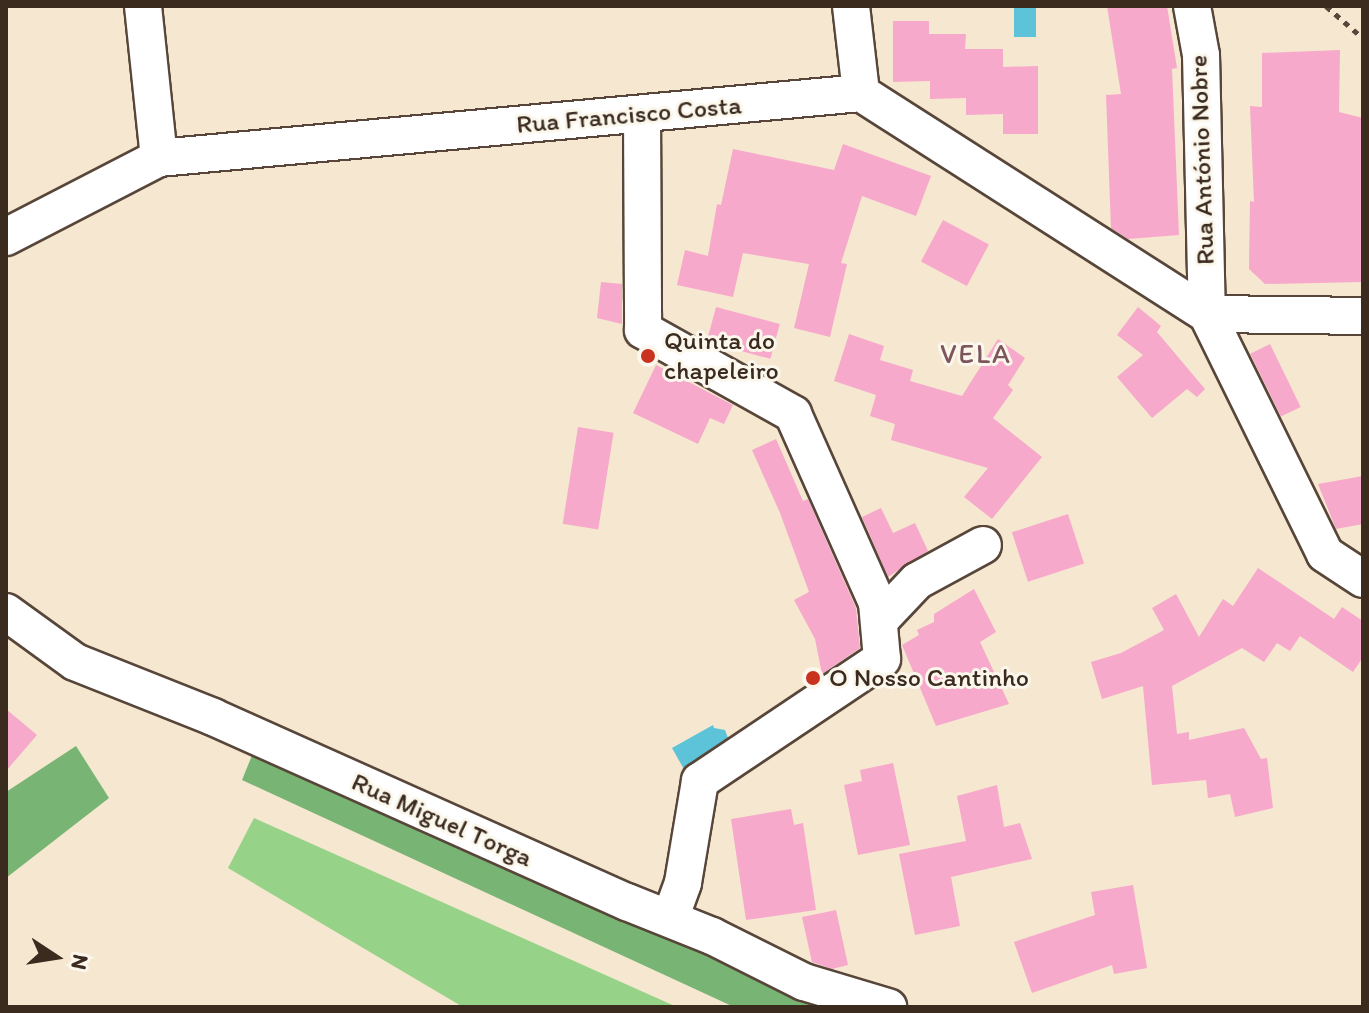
<!DOCTYPE html>
<meta charset="utf-8">
<style>
body{margin:0}
#map{position:relative;width:1369px;height:1013px;overflow:hidden;background:#f5e7d0;font-family:Itim,sans-serif}
div>[style]{position:absolute}
[style*='--x']{left:calc(var(--x)*1px);top:calc(var(--y)*1px);width:calc(var(--w)*1px);rotate:calc(var(--a)*1deg)}
.green>*{inset:0;background:#96d287}
.forest>*{inset:0;background:#78b474}
.water>*{inset:0;background:#5cc3d9;transform-origin:0 0}
.building>*{inset:0;background:#f7a9cb;transform-origin:0 0}
.path>*{height:5px;margin-top:-2.5px;transform-origin:0;background:repeating-linear-gradient(90deg,#574639 0 6px,transparent 0 12px)}
.roads{filter:drop-shadow(2px 0 #574639) drop-shadow(-2px 0 #574639) drop-shadow(0 2px #574639) drop-shadow(0 -2px #574639)}
.street>*{height:36px;margin:-18px;padding:0 18px;transform-origin:18px;border-radius:18px;background:#fff}
.dots>*{width:22px;height:22px;translate:-50% -50%;box-sizing:border-box;border:4px solid #fbf7ec;border-radius:50%}
span{translate:-50% -50%;white-space:nowrap;text-align:center;line-height:1.15;-webkit-text-stroke:6px #fbf7ec;paint-order:stroke}
.street-label{font-size:26px;color:#3b2a1e}
.poi-label{font-size:26px;color:#3b2a1e}
.left{translate:0 -50%;text-align:left}
.neighbourhood-label{font-size:28px;color:#7d565b;letter-spacing:2px}
.frame{position:absolute;inset:0;border:8px solid #3b2a1e;pointer-events:none}
.north{position:absolute;left:16px;top:917px;width:80px;height:80px;-webkit-text-stroke:6px #fbf7ec;paint-order:stroke;rotate:102deg;font-size:22px;font-weight:700;line-height:32px;text-align:center;color:#3b2a1e}
.north::after{content:'';display:block;margin:auto;width:28px;height:36px;background:#3b2a1e;clip-path:polygon(50% 0,100% 100%,50% 72%,0 100%)}
</style>
<div id="map">
<div class="green">
<i style="clip-path:polygon(254px 818px,677px 1007px,463px 1007px,228px 868px)"></i>
</div>
<div class="forest">
<i style="clip-path:polygon(76px 746px,109px 798px,6px 878px,6px 792px)"></i>
<i style="clip-path:polygon(255px 748px,834px 1007px,734px 1007px,242px 780px)"></i>
</div>
<div class="water">
<i style="left:1014px;top:6px;width:22px;height:31px"></i>
<i style="clip-path:polygon(713px 725px,714px 728px,725px 730px,728px 738px,722px 744px,724px 747px,685px 771px,672px 748px)"></i>
</div>
<div class="building">
<i style="clip-path:polygon(1107px 6px,1167px 6px,1177px 68px,1172px 69px,1179px 235px,1128px 239px,1111px 228px,1106px 95px,1121px 94px)"></i>
<i style="clip-path:polygon(893px 21px,929px 21px,929px 34px,966px 34px,965px 49px,1003px 49px,1003px 67px,1038px 66px,1038px 134px,1003px 134px,1003px 114px,966px 115px,966px 98px,930px 99px,930px 81px,893px 82px)"></i>
<i style="clip-path:polygon(1340px 50px,1339px 112px,1363px 118px,1363px 282px,1265px 284px,1249px 269px,1250px 201px,1254px 202px,1250px 106px,1262px 107px,1262px 53px)"></i>
<i style="clip-path:polygon(843px 144px,931px 176px,916px 216px,862px 196px,841px 263px,847px 264px,830px 337px,794px 328px,809px 264px,743px 253px,733px 297px,677px 285px,685px 250px,708px 256px,717px 204px,721px 205px,733px 149px,834px 170px)"></i>
<i style="left:943px;top:220px;width:52px;height:47px;rotate:28deg"></i>
<i style="clip-path:polygon(601px 282px,622px 284px,622px 324px,597px 318px)"></i>
<i style="left:716px;top:307px;width:66px;height:36px;rotate:15deg"></i>
<i style="clip-path:polygon(1138px 307px,1161px 326px,1157px 332px,1205px 389px,1197px 397px,1187px 389px,1152px 418px,1117px 377px,1143px 355px,1117px 335px)"></i>
<i style="clip-path:polygon(849px 334px,884px 346px,880px 360px,913px 370px,910px 381px,962px 396px,998px 339px,1025px 358px,1008px 385px,1013px 390px,993px 418px,1042px 457px,992px 519px,964px 497px,988px 468px,891px 440px,895px 424px,870px 416px,876px 395px,834px 381px)"></i>
<i style="left:1270px;top:344px;width:70px;height:22px;rotate:64deg"></i>
<i style="clip-path:polygon(656px 365px,733px 405px,724px 424px,710px 418px,698px 444px,633px 413px)"></i>
<i style="left:578px;top:427px;width:36px;height:98px;rotate:9deg"></i>
<i style="clip-path:polygon(776px 439px,803px 501px,808px 499px,856px 608px,860px 648px,822px 674px,815px 639px,794px 600px,809px 592px,780px 513px,752px 450px)"></i>
<i style="clip-path:polygon(1363px 476px,1363px 524px,1336px 529px,1318px 484px)"></i>
<i style="clip-path:polygon(881px 508px,893px 533px,915px 523px,928px 551px,888px 577px,862px 517px)"></i>
<i style="left:1068px;top:514px;width:52px;height:59px;rotate:72deg"></i>
<i style="clip-path:polygon(1258px 568px,1334px 619px,1342px 607px,1363px 621px,1363px 657px,1353px 672px,1300px 636px,1290px 651px,1277px 643px,1264px 662px,1242px 648px,1172px 686px,1177px 734px,1189px 732px,1189px 740px,1244px 728px,1261px 759px,1267px 758px,1273px 808px,1235px 817px,1230px 794px,1208px 798px,1206px 780px,1152px 785px,1143px 686px,1102px 699px,1091px 662px,1121px 653px,1164px 630px,1152px 608px,1176px 594px,1199px 637px,1223px 599px,1233px 606px)"></i>
<i style="clip-path:polygon(974px 589px,996px 632px,980px 642px,1009px 704px,936px 726px,902px 645px,919px 635px,917px 630px,934px 622px,934px 614px)"></i>
<i style="clip-path:polygon(6px 709px,37px 735px,6px 771px)"></i>
<i style="clip-path:polygon(893px 763px,910px 845px,858px 855px,844px 785px,862px 781px,860px 770px)"></i>
<i style="clip-path:polygon(997px 785px,1004px 827px,1020px 823px,1032px 859px,951px 877px,960px 926px,915px 935px,899px 854px,966px 841px,957px 796px)"></i>
<i style="clip-path:polygon(791px 809px,794px 825px,803px 823px,816px 910px,746px 920px,731px 819px)"></i>
<i style="clip-path:polygon(1133px 885px,1147px 968px,1114px 974px,1112px 965px,1032px 993px,1014px 942px,1095px 915px,1091px 892px)"></i>
<i style="clip-path:polygon(836px 910px,848px 965px,832px 969px,812px 962px,802px 917px)"></i>
</div>
<div class="path">
<i style="--x:1326;--y:6;--w:49;--a:40.9"></i>
</div>
<div class="roads">
<div class="street">
<i style="--x:143;--y:6;--w:153;--a:84"></i>
<i style="--x:851;--y:6;--w:88;--a:83.4"></i>
<i style="--x:1192;--y:6;--w:50;--a:79.6"></i>
<i style="--x:1201;--y:55;--w:259;--a:88.7"></i>
<i style="--x:1207;--y:314;--w:267;--a:63.8"></i>
<i style="--x:1325;--y:554;--w:45;--a:33.3"></i>
<i style="--x:642;--y:114;--w:216;--a:89.7"></i>
<i style="--x:643;--y:330;--w:172;--a:29.2"></i>
<i style="--x:793;--y:414;--w:207;--a:66"></i>
<i style="--x:877;--y:603;--w:56;--a:84.9"></i>
<i style="--x:882;--y:659;--w:219;--a:146.2"></i>
<i style="--x:700;--y:781;--w:103;--a:99.5"></i>
<i style="--x:683;--y:883;--w:37;--a:110"></i>
<i style="--x:6;--y:237;--w:172;--a:-27.3"></i>
<i style="--x:159;--y:158;--w:705;--a:-5.29"></i>
<i style="--x:861;--y:93;--w:411;--a:32.6"></i>
<i style="--x:1207;--y:314;--w:156;--a:0.7"></i>
<i style="--x:6;--y:612;--w:85;--a:35.9"></i>
<i style="--x:75;--y:662;--w:149;--a:21.7"></i>
<i style="--x:213;--y:717;--w:453;--a:24.1"></i>
<i style="--x:627;--y:902;--w:92;--a:21.8"></i>
<i style="--x:712;--y:936;--w:103;--a:26.6"></i>
<i style="--x:804;--y:982;--w:88;--a:16.6"></i>
<i style="--x:879;--y:621;--w:55;--a:-46.5"></i>
<i style="--x:917;--y:581;--w:75;--a:-28.6"></i>
</div>
</div>
<div class="dots">
<i style="left:648px;top:356px;background:#c8321e"></i>
<i style="left:813px;top:678px;background:#c8321e"></i>
</div>
<div class="street-label">
<span style="left:629px;top:115px;rotate:-5deg">Rua Francisco Costa</span>
<span style="left:1202px;top:160px;rotate:-92deg">Rua António Nobre</span>
<span style="left:442px;top:820px;rotate:24deg">Rua Miguel Torga</span>
</div>
<div class="poi-label">
<span class="left" style="left:664px;top:356px">Quinta do<br>chapeleiro</span>
<span class="left" style="left:829px;top:678px">O Nosso Cantinho</span>
</div>
<div class="neighbourhood-label">
<span style="left:976px;top:353px">VELA</span>
</div>
<div class="frame"></div>
<div class="north">N</div>
</div>
